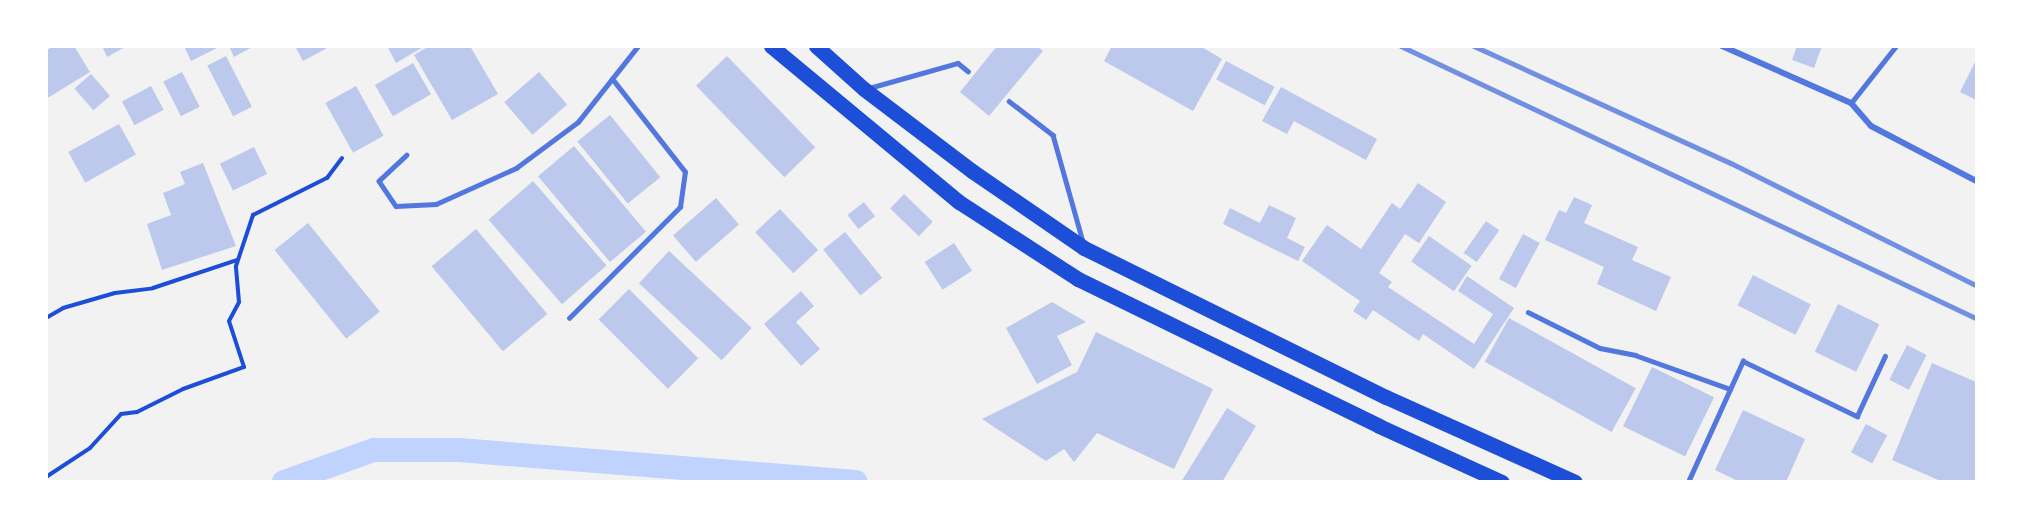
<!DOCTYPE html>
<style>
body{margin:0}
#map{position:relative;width:2023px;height:528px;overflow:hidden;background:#f2f2f2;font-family:Merriweather,serif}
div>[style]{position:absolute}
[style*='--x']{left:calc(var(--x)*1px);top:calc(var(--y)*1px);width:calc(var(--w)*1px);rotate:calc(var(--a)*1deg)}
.canal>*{height:24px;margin:-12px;padding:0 12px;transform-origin:12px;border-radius:12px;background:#bfd3fe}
.building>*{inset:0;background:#bdc9ec;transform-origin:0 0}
.path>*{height:4px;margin:-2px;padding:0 2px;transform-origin:2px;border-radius:2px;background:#1d4ed8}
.service>*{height:4.5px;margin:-2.25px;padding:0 2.25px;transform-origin:2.25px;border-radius:2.25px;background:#5277de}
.minor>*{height:6px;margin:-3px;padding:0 3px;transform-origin:3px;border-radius:3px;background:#5277de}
.primary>*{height:15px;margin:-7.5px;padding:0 7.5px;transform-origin:7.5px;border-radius:7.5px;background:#1d4ed8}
.rail>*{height:4.5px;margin:-2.25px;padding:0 2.25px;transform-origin:2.25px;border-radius:2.25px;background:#7290e2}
span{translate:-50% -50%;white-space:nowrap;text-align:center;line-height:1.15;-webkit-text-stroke:4.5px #fff;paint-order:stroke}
.frame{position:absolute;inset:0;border:48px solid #fff;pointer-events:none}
</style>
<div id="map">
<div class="canal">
<i style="--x:284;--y:482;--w:96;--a:-19.6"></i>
<i style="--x:374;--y:450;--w:85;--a:0"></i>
<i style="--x:459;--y:450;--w:398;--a:4.6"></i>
</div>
<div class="building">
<i style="clip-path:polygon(53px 46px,74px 46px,90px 72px,46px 99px,46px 51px)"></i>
<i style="clip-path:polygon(102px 46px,127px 46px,107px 57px)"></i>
<i style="clip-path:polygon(184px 46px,221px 46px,191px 61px)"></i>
<i style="clip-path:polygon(229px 46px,254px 46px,234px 57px)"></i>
<i style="clip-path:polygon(295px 46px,331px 46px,303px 61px)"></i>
<i style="clip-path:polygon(387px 46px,425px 46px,396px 63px)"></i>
<i style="clip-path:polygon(429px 46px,470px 46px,498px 94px,452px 120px,414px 55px)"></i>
<i style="clip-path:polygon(997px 46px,1037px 46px,1043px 51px,989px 116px,960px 92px)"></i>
<i style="clip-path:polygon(1112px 46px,1200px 46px,1222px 59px,1193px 111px,1104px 61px)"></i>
<i style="clip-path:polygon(1797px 46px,1822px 46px,1814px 68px,1792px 60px)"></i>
<i style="left:226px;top:56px;width:57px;height:21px;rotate:63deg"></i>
<i style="left:727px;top:56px;width:127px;height:43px;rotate:46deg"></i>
<i style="clip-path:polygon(1976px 60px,1976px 100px,1960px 92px)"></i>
<i style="left:1226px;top:61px;width:55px;height:21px;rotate:28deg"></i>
<i style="left:413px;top:63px;width:36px;height:44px;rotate:60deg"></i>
<i style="left:182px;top:72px;width:39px;height:21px;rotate:63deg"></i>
<i style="left:539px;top:72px;width:43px;height:46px;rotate:49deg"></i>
<i style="left:91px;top:74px;width:29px;height:22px;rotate:49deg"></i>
<i style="left:151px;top:86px;width:27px;height:33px;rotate:62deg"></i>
<i style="left:356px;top:86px;width:57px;height:35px;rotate:61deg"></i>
<i style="clip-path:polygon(1281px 87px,1377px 139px,1366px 160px,1294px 121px,1287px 134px,1262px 121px)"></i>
<i style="left:610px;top:115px;width:80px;height:42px;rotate:51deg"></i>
<i style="left:119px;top:124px;width:35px;height:58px;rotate:61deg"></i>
<i style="left:574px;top:146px;width:112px;height:47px;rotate:50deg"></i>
<i style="left:254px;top:147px;width:30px;height:38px;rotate:64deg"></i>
<i style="clip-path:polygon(203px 163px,236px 246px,162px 270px,147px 224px,171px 215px,163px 193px,185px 184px,180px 172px)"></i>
<i style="left:533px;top:181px;width:112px;height:59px;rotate:49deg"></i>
<i style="clip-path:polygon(1418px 183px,1446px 202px,1419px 243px,1405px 234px,1379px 273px,1392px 282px,1388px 287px,1474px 344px,1493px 314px,1458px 291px,1467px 276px,1514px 308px,1474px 369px,1423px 334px,1419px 341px,1373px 310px,1366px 320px,1353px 311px,1360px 301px,1302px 261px,1327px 225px,1361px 249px,1392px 203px,1400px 209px)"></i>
<i style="left:904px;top:194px;width:40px;height:20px;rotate:44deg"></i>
<i style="clip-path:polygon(1574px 197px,1592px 205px,1584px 223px,1638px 247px,1632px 260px,1671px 277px,1656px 311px,1597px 284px,1604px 267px,1545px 240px,1559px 210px,1566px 213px)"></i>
<i style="left:716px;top:198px;width:35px;height:57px;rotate:49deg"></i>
<i style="left:864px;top:202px;width:18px;height:21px;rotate:52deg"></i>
<i style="clip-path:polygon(1269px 205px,1296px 218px,1287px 238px,1305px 247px,1298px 261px,1223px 224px,1230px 208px,1260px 223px)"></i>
<i style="left:780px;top:209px;width:56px;height:34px;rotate:47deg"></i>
<i style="left:1486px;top:221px;width:16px;height:39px;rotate:35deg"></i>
<i style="left:308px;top:223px;width:114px;height:43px;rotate:51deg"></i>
<i style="left:476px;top:229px;width:111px;height:58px;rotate:50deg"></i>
<i style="left:845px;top:232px;width:59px;height:28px;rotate:51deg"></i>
<i style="left:1523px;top:234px;width:19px;height:51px;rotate:28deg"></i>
<i style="left:1429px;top:236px;width:52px;height:31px;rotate:35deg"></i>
<i style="left:954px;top:243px;width:33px;height:35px;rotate:57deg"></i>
<i style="left:669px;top:251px;width:113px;height:44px;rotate:43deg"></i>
<i style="left:1753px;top:275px;width:65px;height:34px;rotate:27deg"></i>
<i style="left:629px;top:289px;width:98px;height:43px;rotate:45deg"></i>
<i style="clip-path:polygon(801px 291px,814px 306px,796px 322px,820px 349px,801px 366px,764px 324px)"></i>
<i style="clip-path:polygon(1052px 302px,1086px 322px,1057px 336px,1072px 365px,1037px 384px,1006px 328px)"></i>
<i style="left:1838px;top:304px;width:46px;height:53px;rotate:26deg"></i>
<i style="left:1509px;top:318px;width:145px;height:50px;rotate:29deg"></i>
<i style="clip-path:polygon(1096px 332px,1213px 389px,1174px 469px,1097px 433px,1074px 462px,1064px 449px,1046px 461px,982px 419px,1077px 372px)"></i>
<i style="left:1907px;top:345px;width:22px;height:39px;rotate:27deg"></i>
<i style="clip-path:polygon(1932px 363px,1976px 382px,1976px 482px,1943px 482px,1892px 460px)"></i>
<i style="left:1652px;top:367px;width:69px;height:66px;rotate:26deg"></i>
<i style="clip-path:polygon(1227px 408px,1256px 426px,1222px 482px,1181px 482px)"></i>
<i style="clip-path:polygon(1743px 410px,1805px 439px,1786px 482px,1740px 482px,1715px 470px)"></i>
<i style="left:1866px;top:424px;width:24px;height:32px;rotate:28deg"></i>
</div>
<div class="path">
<i style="--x:46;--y:318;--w:20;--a:-30"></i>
<i style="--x:63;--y:308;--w:54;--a:-16.1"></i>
<i style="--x:115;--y:293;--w:38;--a:-7"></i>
<i style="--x:153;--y:288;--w:89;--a:-18.4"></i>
<i style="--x:46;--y:477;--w:53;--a:-33.4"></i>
<i style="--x:90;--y:448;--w:46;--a:-47.6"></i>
<i style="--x:121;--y:414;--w:16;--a:-7"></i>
<i style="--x:137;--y:412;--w:51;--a:-26.6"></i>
<i style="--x:183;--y:389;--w:65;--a:-19.8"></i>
<i style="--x:244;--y:367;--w:48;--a:-108.1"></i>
<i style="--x:229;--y:321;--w:21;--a:-62"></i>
<i style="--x:239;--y:302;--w:36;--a:-95"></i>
<i style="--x:236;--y:266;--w:54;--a:-71.6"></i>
<i style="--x:253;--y:215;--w:83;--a:-26.6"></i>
<i style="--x:327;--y:178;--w:25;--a:-53"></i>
</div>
<div class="service">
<i style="--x:869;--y:88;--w:92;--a:-15.7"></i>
<i style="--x:958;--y:63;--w:13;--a:39"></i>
<i style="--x:1009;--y:101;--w:56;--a:37.7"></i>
<i style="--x:1053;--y:135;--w:111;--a:74.3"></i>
<i style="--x:1851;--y:103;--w:73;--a:-51.7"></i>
<i style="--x:407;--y:155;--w:38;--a:137"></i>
<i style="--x:379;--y:181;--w:30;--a:56"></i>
<i style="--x:396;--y:206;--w:40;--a:-2.9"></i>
<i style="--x:436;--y:204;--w:88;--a:-24.2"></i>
<i style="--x:516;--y:168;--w:77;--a:-36.6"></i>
<i style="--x:578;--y:122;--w:97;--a:-51.7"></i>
<i style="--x:1528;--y:312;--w:80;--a:26.6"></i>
<i style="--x:1600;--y:348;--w:36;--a:11"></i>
<i style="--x:1635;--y:355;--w:101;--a:19.7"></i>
<i style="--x:569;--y:318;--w:157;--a:-45"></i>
<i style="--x:680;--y:207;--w:35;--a:-82"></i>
<i style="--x:685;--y:172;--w:118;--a:-128.1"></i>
<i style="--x:1688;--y:482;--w:133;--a:-65.6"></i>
<i style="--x:1743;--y:361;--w:127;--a:25.8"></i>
<i style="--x:1857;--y:416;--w:66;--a:-65"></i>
</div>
<div class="minor">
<i style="--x:1722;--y:46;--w:141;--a:23.8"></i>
<i style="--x:1851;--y:103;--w:30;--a:49"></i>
<i style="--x:1871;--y:126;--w:119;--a:27.6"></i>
</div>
<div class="primary">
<i style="--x:771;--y:46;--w:244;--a:39.7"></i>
<i style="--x:959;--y:202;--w:142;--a:32.9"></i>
<i style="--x:1078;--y:279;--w:335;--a:26"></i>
<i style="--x:1379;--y:426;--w:135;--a:24.5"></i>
<i style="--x:816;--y:46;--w:64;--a:41.9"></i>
<i style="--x:864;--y:89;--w:136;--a:37.2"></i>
<i style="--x:972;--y:171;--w:136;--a:34.5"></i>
<i style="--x:1084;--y:248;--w:337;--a:26.3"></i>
<i style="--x:1386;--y:397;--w:207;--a:24.2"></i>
</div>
<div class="rail">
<i style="--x:1401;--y:46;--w:636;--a:25.32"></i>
<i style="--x:1474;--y:46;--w:282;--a:24.5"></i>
<i style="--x:1731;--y:163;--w:274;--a:26.5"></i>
</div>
<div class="frame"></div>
</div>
